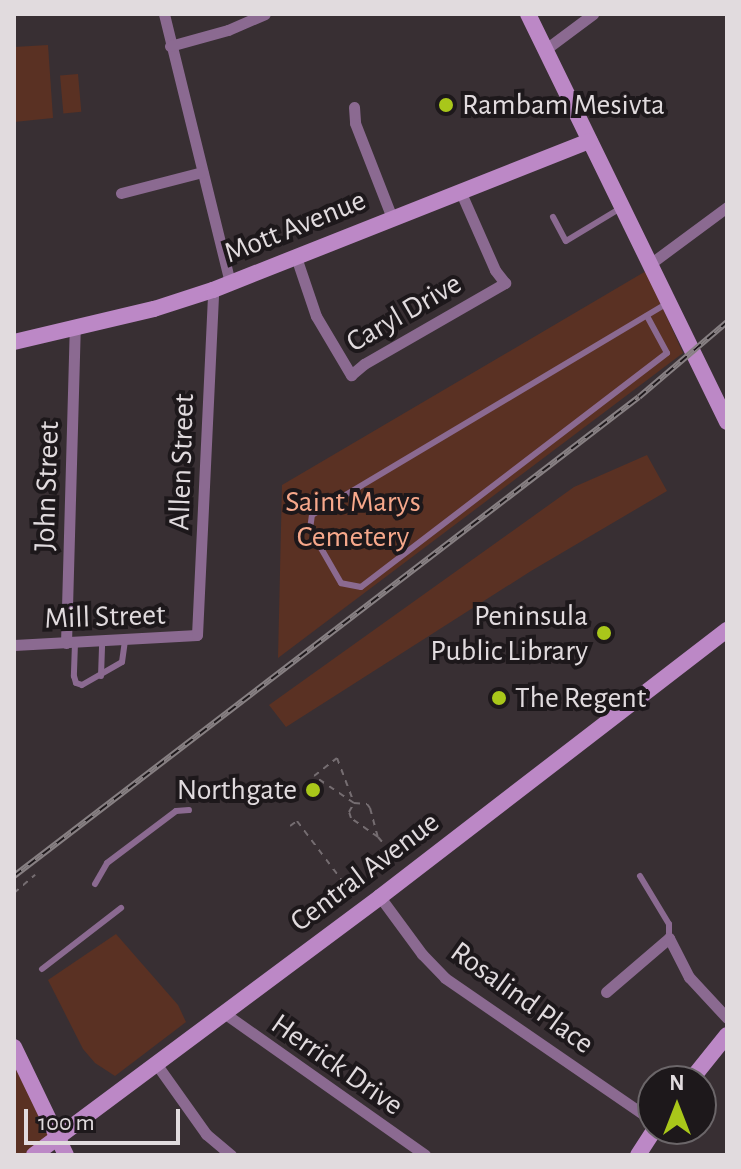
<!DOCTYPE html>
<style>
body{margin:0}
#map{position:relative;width:741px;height:1169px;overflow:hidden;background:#382f33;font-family:"Alegreya Sans",sans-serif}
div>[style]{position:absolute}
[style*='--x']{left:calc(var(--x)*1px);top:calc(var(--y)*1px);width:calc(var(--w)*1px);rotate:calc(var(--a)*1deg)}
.green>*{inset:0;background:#5a3123;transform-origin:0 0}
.path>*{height:2px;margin-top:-1px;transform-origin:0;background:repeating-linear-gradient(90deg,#756d71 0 6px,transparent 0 12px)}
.lane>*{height:6px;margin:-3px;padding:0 3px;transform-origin:3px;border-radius:3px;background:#8b6a91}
.street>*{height:11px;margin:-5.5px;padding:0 5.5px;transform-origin:5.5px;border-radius:5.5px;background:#8b6a91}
.secondary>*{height:16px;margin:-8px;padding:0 8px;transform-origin:8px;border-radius:8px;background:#bc88c6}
.rail>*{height:6px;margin-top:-3px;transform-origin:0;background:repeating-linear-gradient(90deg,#1d181b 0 9px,#878083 0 18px);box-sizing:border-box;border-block:2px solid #878083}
.dots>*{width:22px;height:22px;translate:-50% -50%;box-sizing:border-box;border:4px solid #1d181b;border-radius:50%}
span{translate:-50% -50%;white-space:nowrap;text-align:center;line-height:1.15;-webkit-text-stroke:8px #1d181b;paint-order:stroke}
.poi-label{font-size:30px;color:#e1dbde}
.left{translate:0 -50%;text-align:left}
.right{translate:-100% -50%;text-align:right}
.street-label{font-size:30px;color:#e1dbde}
.park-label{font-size:30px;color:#f7a88b}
.frame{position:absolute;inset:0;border:16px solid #e1dbde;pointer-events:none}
.north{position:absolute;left:637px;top:1065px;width:80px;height:80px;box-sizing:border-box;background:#1d181b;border:2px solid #6b6669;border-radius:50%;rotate:0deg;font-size:22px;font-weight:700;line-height:32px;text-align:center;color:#e1dbde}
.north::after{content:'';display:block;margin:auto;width:28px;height:36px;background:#a9c71a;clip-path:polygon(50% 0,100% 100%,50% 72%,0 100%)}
.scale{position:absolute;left:24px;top:1109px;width:156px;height:36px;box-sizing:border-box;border:4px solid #e1dbde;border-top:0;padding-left:10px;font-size:24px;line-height:28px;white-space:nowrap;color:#e1dbde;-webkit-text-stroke:6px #1d181b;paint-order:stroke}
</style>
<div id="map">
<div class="green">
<i style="clip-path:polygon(48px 45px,53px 118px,14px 122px,14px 47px)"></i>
<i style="left:78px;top:74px;width:38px;height:18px;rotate:85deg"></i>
<i style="clip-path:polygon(646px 271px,683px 353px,278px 658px,282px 485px)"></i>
<i style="clip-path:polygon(647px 455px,667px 491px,531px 571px,286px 727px,269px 705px,574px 487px)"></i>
<i style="clip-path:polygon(116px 934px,178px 1005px,186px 1022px,115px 1076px,95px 1063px,83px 1049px,48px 980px)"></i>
<i style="clip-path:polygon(14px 1050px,55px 1138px,27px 1155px,14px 1155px)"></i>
</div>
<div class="path">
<i style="--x:290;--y:826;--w:9;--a:-36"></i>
<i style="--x:297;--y:821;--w:93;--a:52.9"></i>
<i style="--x:378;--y:837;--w:33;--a:-145"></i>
<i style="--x:351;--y:818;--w:6;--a:-108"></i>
<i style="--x:349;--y:812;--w:10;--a:-61"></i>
<i style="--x:354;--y:803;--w:48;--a:-146"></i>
<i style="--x:314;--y:776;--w:29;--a:-38"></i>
<i style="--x:337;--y:758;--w:48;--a:69.3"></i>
<i style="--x:354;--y:803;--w:13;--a:4"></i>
<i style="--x:367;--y:804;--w:5;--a:53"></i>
<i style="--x:370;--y:808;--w:30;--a:75"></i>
<i style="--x:378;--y:837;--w:23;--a:50"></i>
<i style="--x:393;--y:855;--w:10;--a:96"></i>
<i style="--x:394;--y:855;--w:8;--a:23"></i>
<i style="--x:14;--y:893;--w:28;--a:-41"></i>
</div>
<div class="lane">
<i style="--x:553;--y:217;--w:27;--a:62"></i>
<i style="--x:566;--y:241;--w:62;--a:-31.1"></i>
<i style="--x:647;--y:316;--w:42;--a:61.6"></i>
<i style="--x:667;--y:353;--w:385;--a:142.6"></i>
<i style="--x:361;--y:587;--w:20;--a:-169"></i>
<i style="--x:341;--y:583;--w:62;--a:-119.9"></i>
<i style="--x:310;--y:529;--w:14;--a:-82"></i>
<i style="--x:312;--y:515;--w:412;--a:-30.8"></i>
<i style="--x:75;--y:643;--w:33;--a:92"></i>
<i style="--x:74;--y:676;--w:7;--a:74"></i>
<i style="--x:76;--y:683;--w:6;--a:18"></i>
<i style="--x:82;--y:685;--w:46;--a:-29.9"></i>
<i style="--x:122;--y:662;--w:21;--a:-82"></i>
<i style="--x:101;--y:676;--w:34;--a:-88"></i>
<i style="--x:640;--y:876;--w:56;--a:58.9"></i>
<i style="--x:669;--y:924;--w:14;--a:90"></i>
<i style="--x:95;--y:884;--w:24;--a:-60"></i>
<i style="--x:107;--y:863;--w:86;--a:-37"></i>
<i style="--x:176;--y:811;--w:13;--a:-4"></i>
<i style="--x:42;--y:969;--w:100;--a:-37.7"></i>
</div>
<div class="street">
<i style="--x:164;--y:14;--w:277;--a:76.2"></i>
<i style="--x:170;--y:46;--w:60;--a:-15.4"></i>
<i style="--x:228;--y:30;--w:40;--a:-23.4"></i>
<i style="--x:546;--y:49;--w:59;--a:-36.7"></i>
<i style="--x:354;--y:107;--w:16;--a:86"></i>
<i style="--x:355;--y:123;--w:102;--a:68.7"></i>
<i style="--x:121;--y:193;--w:84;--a:-14.5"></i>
<i style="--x:297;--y:260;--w:59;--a:71.3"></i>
<i style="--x:316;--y:316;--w:69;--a:59.3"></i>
<i style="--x:351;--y:375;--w:17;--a:-40"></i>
<i style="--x:364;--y:364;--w:163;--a:-29.9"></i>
<i style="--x:505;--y:283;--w:16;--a:-128"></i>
<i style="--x:495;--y:270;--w:84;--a:-113.8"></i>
<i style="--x:650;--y:264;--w:96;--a:-36.5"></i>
<i style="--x:66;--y:643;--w:313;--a:-88.4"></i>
<i style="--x:14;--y:645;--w:183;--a:-3.1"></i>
<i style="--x:197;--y:635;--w:345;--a:-87.3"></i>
<i style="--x:380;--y:897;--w:71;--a:53.6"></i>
<i style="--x:422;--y:954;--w:33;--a:46"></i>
<i style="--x:445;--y:978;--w:252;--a:34.5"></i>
<i style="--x:606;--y:992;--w:83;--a:-40.6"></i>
<i style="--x:669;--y:938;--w:44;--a:62.9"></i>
<i style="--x:689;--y:977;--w:56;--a:47.2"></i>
<i style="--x:224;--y:1013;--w:246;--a:35.2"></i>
<i style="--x:157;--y:1065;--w:85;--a:54.6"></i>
<i style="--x:206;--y:1134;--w:33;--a:40"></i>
</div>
<div class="secondary">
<i style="--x:528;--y:14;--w:454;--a:64"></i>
<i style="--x:14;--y:342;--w:144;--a:-13.3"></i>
<i style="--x:154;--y:309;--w:62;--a:-17.9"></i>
<i style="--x:213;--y:290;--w:405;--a:-21.6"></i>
<i style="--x:14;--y:1047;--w:120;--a:64.3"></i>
<i style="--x:690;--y:1081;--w:59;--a:-51.2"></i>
<i style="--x:34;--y:1155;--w:432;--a:-36.7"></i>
<i style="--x:380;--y:897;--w:438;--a:-37.6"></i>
<i style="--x:638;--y:1155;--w:31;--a:-57"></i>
</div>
<div class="rail">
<i style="--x:14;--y:876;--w:787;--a:-37.47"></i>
<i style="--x:639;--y:397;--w:116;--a:-40.4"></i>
</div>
<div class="dots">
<i style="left:446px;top:105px;background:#a9c71a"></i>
<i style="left:604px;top:633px;background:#a9c71a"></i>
<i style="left:499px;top:698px;background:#a9c71a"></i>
<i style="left:313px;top:790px;background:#a9c71a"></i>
</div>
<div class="poi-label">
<span class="left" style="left:462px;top:105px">Rambam Mesivta</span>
<span class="right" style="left:588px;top:633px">Peninsula<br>Public Library</span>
<span class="left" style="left:515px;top:698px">The Regent</span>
<span class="right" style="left:297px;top:790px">Northgate</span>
</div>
<div class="street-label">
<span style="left:295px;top:227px;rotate:-22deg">Mott Avenue</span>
<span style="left:404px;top:313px;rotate:-30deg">Caryl Drive</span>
<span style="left:182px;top:462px;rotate:-88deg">Allen Street</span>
<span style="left:47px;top:486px;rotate:-88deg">John Street</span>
<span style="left:105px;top:617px;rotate:-2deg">Mill Street</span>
<span style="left:365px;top:872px;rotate:-37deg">Central Avenue</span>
<span style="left:522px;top:998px;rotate:36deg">Rosalind Place</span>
<span style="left:337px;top:1065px;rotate:35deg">Herrick Drive</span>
</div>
<div class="park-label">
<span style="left:353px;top:519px">Saint Marys<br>Cemetery</span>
</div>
<div class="frame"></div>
<div class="north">N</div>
<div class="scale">100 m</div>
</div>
